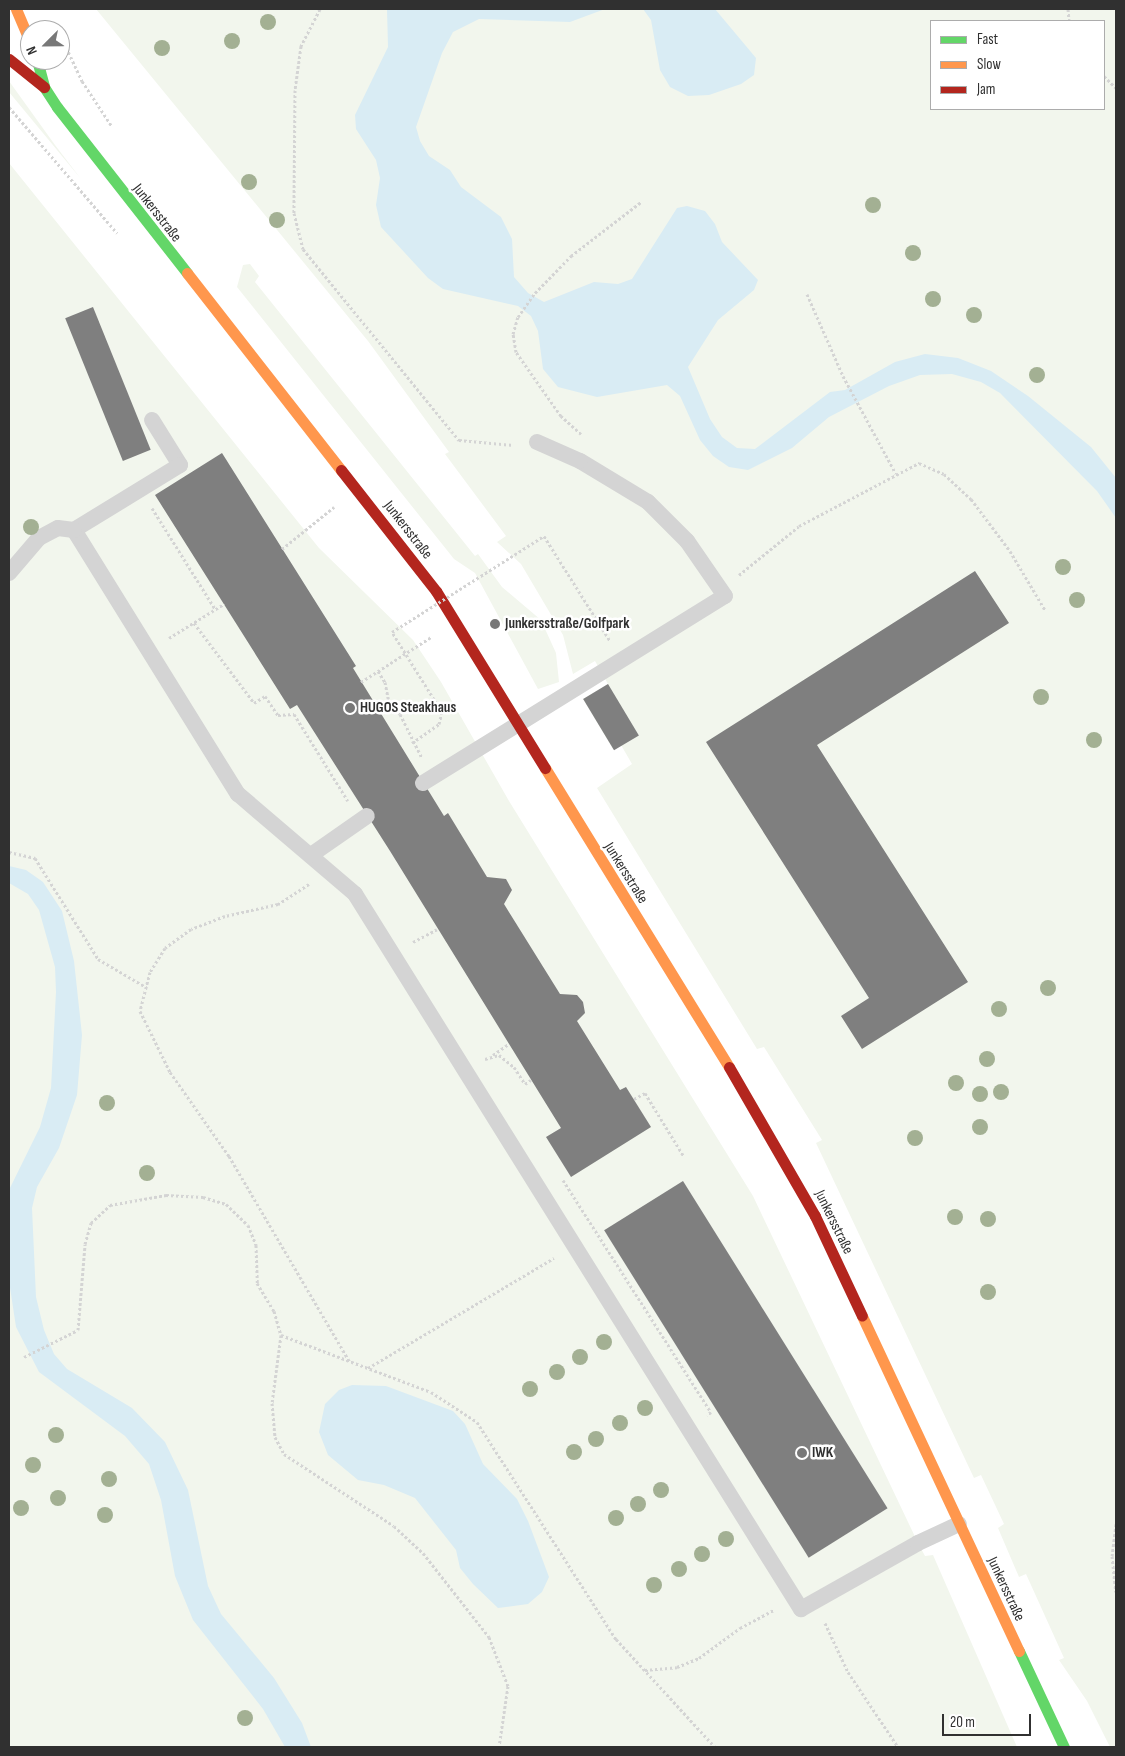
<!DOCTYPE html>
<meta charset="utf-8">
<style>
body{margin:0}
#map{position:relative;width:1125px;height:1756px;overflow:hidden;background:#fff;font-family:"Sofia Sans Condensed",sans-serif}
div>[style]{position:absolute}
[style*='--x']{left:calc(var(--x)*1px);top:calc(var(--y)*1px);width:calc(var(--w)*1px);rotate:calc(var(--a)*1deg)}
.green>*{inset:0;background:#f2f6ed}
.water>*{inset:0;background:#d9ecf4}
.building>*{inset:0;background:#7f7f7f;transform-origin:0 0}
.path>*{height:3px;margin-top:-1.5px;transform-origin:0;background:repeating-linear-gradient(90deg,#d4d4d4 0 2.5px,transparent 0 5px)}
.lane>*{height:16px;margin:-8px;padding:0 8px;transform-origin:8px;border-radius:8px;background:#d4d4d4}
.fast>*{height:11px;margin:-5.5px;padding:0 5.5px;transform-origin:5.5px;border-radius:5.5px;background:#63d668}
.slow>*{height:11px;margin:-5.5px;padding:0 5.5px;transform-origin:5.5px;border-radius:5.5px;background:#ff974d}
.jam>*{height:11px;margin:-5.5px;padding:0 5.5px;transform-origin:5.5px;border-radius:5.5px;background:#b3261e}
.path-bridge>*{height:3px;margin-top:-1.5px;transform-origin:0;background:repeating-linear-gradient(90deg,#d4d4d4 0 2.5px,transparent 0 5px)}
.trees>*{width:16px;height:16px;margin:-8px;border-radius:50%;background:#a3b093}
.dots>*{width:14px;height:14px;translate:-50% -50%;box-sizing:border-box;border:2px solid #fff;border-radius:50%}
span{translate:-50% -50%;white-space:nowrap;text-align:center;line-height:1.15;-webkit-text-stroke:5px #fff;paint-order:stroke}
.street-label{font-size:15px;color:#303030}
.poi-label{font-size:15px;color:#303030;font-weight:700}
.left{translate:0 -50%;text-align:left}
.frame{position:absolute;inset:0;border:10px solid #303030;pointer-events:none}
.legend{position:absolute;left:930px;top:20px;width:175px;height:90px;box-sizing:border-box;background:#fff;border:1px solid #acacac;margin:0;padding:6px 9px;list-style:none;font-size:15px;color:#303030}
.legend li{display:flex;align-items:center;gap:10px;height:25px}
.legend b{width:25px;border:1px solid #acacac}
.north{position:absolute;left:20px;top:20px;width:50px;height:50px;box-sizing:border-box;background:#fff;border:1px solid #acacac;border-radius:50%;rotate:247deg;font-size:14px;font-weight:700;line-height:20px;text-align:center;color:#303030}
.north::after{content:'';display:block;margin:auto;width:18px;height:22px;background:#787878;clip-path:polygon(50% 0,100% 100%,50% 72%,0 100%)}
.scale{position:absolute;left:942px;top:1714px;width:89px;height:22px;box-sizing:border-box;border:2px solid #303030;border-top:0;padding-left:6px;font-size:15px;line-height:18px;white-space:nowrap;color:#303030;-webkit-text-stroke:4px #fff;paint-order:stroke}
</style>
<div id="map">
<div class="green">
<i style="clip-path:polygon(evenodd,96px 9px,1116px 9px,1116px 1747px,1110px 1747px,1087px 1701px,1059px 1660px,1064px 1658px,1026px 1574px,1019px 1577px,998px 1528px,1004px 1524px,981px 1475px,974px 1478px,816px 1143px,822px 1140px,764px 1047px,757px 1049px,597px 788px,632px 764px,621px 745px,613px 749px,583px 699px,608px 684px,595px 661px,573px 674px,563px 635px,521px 564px,497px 542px,506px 536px,445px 454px,449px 452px,368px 341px,96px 9px,931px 21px,1104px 21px,1104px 109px,931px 109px,931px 21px)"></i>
<i style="clip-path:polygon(9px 81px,55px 145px,81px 179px,9px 92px)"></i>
<i style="clip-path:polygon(9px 163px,319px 548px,413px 640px,441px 682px,509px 801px,753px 1196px,918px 1543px,925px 1556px,933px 1555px,1017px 1747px,9px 1747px)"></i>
<i style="clip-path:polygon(250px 264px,259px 276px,255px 282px,475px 556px,478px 554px,502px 587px,541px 620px,556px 653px,559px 682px,538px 689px,475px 573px,454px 559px,237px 287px,243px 265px)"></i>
</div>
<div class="water">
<i style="clip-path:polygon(387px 9px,605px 9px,570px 22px,479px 19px,453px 32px,442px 53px,416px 127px,420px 141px,429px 156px,450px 170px,461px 187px,501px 217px,512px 239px,514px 277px,528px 293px,544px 302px,594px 282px,618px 284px,632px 279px,677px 208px,687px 206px,705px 211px,715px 224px,722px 242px,758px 280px,754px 290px,718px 320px,688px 367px,710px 419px,722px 437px,737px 448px,755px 449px,830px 392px,845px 390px,895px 362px,925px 354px,958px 358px,991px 371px,1028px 396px,1091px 447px,1116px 478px,1116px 518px,1097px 491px,1000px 393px,981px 382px,952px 374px,920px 375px,889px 386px,829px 417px,792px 448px,748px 470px,729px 467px,713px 456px,700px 440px,680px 396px,667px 385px,597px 397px,558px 387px,543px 369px,538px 331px,531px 316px,518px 306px,443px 289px,428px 278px,381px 227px,376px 205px,380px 178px,376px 160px,356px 129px,355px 115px,388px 47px)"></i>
<i style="clip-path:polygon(643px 9px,715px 9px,756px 58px,754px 75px,741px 84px,709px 95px,688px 96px,670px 87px,660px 70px,651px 20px)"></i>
<i style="clip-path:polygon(9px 866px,26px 870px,43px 882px,62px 911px,74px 961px,82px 1035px,77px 1095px,59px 1148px,37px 1187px,32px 1208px,36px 1297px,44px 1330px,54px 1354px,67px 1369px,132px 1408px,165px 1442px,188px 1490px,208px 1586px,221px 1614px,274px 1678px,302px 1723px,311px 1747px,285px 1747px,263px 1709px,193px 1620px,175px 1576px,161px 1500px,149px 1464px,125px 1436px,39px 1372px,16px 1327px,9px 1281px,9px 1190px,40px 1127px,51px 1088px,56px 992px,55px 967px,39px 910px,28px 894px,9px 883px)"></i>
<i style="clip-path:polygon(352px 1385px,386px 1386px,453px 1411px,465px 1424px,483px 1464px,517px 1499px,528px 1521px,549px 1577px,542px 1592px,528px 1604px,498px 1608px,473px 1584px,460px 1568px,456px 1550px,415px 1498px,384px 1485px,358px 1480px,328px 1455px,319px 1432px,325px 1404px,339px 1390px)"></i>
</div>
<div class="building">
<i style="left:93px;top:307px;width:154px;height:30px;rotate:68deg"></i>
<i style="clip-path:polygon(222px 453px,356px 666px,353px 668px,444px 816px,448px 813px,487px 877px,506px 879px,512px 890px,504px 904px,560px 994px,577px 995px,583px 1002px,585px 1013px,577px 1021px,620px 1090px,626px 1087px,651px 1127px,571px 1177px,546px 1137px,561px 1128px,390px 851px,297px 705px,290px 709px,155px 495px)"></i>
<i style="clip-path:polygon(975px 571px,1009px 623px,817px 745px,968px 982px,862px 1049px,841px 1016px,869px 998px,706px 742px)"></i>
<i style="left:608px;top:684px;width:60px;height:29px;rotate:59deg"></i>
<i style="left:683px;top:1181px;width:386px;height:93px;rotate:58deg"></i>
</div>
<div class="path">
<i style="--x:320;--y:9;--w:42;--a:117.2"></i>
<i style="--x:301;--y:46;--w:44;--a:97.8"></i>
<i style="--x:295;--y:90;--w:123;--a:90.5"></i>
<i style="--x:294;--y:213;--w:37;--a:76"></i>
<i style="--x:303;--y:249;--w:247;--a:50.8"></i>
<i style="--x:459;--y:440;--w:55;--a:5.2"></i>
<i style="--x:1068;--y:9;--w:12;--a:85"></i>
<i style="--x:60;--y:34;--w:52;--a:64.9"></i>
<i style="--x:82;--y:81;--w:53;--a:56.6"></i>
<i style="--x:1104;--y:76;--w:17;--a:45"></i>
<i style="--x:9;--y:107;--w:166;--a:49.4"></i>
<i style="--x:807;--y:294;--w:90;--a:66.3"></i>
<i style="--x:843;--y:376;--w:111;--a:61.6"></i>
<i style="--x:581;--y:434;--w:27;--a:-138"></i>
<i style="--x:561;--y:416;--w:78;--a:-125.1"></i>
<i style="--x:516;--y:352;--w:18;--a:-99"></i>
<i style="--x:513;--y:334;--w:18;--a:-74"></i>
<i style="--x:518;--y:317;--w:29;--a:-55"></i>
<i style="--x:535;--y:293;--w:52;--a:-45.8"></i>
<i style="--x:571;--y:256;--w:88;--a:-37.6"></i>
<i style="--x:152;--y:508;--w:119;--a:58"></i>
<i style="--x:544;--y:536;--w:124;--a:57.8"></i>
<i style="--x:282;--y:549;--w:67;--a:-38.9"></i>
<i style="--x:739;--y:575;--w:77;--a:-39.2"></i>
<i style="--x:799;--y:526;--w:136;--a:-27.7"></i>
<i style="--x:919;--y:463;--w:27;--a:24"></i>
<i style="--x:944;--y:474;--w:37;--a:43"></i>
<i style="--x:971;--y:499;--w:65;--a:53.1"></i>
<i style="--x:1010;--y:551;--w:69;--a:59.3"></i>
<i style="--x:194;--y:623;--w:100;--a:53.1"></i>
<i style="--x:254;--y:703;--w:13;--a:-32"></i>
<i style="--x:265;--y:696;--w:23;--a:56"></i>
<i style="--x:278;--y:715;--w:16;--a:-4"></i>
<i style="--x:294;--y:714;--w:102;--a:58.2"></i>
<i style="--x:169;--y:638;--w:65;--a:-31.7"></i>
<i style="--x:378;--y:671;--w:13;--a:58"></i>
<i style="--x:385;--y:682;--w:20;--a:79"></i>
<i style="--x:389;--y:702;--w:16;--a:47"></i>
<i style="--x:400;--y:714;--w:49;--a:63.4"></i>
<i style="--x:361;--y:682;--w:83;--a:-32.7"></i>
<i style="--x:412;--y:743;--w:33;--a:-35"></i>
<i style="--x:439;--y:724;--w:12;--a:-76"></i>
<i style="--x:9;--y:852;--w:27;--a:13"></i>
<i style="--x:35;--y:858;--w:119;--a:58"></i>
<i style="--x:98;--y:959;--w:56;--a:30.3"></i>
<i style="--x:309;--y:884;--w:37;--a:147"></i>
<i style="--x:278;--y:904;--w:54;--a:167.2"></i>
<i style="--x:225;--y:916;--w:36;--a:159"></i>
<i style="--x:191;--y:929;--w:32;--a:144"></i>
<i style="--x:165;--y:948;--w:28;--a:122"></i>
<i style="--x:150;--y:972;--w:40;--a:104.4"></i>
<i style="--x:140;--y:1011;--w:68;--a:63.8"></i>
<i style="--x:170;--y:1072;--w:103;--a:54.9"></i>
<i style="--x:229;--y:1156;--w:239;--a:59.6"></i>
<i style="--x:413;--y:942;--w:27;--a:-28"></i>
<i style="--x:493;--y:1055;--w:19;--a:-35"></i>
<i style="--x:485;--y:1059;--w:15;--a:-16"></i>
<i style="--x:499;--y:1055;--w:19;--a:39"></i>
<i style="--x:514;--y:1067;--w:20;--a:57"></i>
<i style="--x:525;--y:1084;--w:7;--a:-34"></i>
<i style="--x:634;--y:1099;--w:13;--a:-29"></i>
<i style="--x:645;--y:1093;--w:73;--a:58.5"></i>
<i style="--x:563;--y:1180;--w:275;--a:57.5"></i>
<i style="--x:711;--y:1412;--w:5;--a:143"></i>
<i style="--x:281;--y:1335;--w:160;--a:20.8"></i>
<i style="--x:431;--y:1392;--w:55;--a:33.1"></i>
<i style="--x:477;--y:1422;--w:258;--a:57.4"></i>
<i style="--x:616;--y:1639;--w:147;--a:47.5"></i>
<i style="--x:24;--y:1357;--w:60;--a:-26.6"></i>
<i style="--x:78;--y:1330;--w:86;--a:-85.3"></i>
<i style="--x:85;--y:1244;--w:22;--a:-74"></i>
<i style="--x:91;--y:1223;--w:26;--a:-43"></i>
<i style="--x:110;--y:1205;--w:57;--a:-10.1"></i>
<i style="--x:166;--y:1195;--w:37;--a:3"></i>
<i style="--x:203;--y:1197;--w:24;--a:17"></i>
<i style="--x:226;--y:1204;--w:30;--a:44"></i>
<i style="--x:248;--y:1225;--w:22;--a:68"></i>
<i style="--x:256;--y:1245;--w:38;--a:88"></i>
<i style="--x:257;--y:1283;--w:33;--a:59"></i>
<i style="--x:274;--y:1311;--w:25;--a:74"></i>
<i style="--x:281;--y:1335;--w:69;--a:97.5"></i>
<i style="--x:272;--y:1403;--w:34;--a:85"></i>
<i style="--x:275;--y:1437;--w:19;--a:62"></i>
<i style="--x:284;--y:1454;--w:131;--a:33.2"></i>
<i style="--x:394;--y:1526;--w:40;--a:43"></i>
<i style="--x:423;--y:1553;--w:107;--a:51.8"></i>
<i style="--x:489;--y:1637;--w:53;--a:68.8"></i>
<i style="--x:508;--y:1686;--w:62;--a:98.4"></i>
<i style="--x:368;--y:1368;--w:216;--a:-30.6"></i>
<i style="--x:1116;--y:1524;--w:32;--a:97"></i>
<i style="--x:1112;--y:1556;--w:36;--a:84"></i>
<i style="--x:825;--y:1623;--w:54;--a:64.9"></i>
<i style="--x:848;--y:1672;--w:90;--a:56.3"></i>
<i style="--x:645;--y:1670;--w:32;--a:-5"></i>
<i style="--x:677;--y:1667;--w:24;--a:-22"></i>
<i style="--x:699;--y:1658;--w:51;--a:-36.2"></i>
<i style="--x:740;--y:1628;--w:38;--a:-28"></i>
</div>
<div class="lane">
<i style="--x:152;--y:420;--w:53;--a:58.1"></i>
<i style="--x:180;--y:465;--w:124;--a:148.5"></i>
<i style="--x:74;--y:530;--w:311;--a:58.2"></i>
<i style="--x:238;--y:794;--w:154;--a:40.5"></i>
<i style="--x:355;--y:894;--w:843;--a:58.05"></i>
<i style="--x:801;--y:1609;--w:134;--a:-29.4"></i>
<i style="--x:918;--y:1543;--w:45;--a:-24.9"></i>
<i style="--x:9;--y:573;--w:46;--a:-49.4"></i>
<i style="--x:39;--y:538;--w:21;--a:-28"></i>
<i style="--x:58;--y:528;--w:16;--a:7"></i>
<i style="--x:423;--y:783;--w:355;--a:-31.8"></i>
<i style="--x:725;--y:596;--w:67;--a:-124.6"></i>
<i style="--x:687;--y:541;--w:55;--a:-135"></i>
<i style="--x:648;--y:502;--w:79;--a:-148.9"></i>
<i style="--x:580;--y:461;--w:47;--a:-156.2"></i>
<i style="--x:311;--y:855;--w:68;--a:-34.9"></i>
</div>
<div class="fast">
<i style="--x:37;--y:60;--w:28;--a:75"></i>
<i style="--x:44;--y:87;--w:24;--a:57"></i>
<i style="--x:57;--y:107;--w:211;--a:51.9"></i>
<i style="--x:1019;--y:1651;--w:106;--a:64.9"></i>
</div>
<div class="slow">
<i style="--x:16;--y:9;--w:36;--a:67"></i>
<i style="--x:187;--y:273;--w:250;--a:52"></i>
<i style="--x:545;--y:768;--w:351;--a:58.4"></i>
<i style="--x:862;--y:1316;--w:370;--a:64.9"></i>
</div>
<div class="jam">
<i style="--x:9;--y:59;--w:45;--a:38.7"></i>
<i style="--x:341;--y:470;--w:154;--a:51.9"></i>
<i style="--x:436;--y:591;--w:208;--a:58.4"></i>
<i style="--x:729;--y:1067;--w:172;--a:60"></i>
<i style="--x:815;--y:1216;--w:110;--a:64.8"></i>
</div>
<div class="path-bridge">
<i style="--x:442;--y:712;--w:94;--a:-122"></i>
<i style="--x:392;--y:632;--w:180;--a:-32.3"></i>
</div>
<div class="trees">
<i style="left:268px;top:22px"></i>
<i style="left:232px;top:41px"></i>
<i style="left:162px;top:48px"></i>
<i style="left:249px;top:182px"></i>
<i style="left:873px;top:205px"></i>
<i style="left:277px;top:220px"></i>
<i style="left:913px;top:253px"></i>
<i style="left:933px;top:299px"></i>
<i style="left:974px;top:315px"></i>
<i style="left:1037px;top:375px"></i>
<i style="left:31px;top:527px"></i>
<i style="left:1063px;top:567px"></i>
<i style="left:1077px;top:600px"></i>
<i style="left:1041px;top:697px"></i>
<i style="left:1094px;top:740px"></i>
<i style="left:1048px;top:988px"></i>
<i style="left:999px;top:1009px"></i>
<i style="left:987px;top:1059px"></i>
<i style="left:956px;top:1083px"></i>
<i style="left:1001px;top:1092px"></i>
<i style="left:980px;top:1094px"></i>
<i style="left:107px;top:1103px"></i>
<i style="left:980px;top:1127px"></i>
<i style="left:915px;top:1138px"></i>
<i style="left:147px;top:1173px"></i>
<i style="left:955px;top:1217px"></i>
<i style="left:988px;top:1219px"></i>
<i style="left:988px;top:1292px"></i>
<i style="left:604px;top:1342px"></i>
<i style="left:580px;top:1357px"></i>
<i style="left:557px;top:1372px"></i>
<i style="left:530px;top:1389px"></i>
<i style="left:645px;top:1408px"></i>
<i style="left:620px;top:1423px"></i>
<i style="left:56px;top:1435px"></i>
<i style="left:596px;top:1439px"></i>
<i style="left:574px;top:1452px"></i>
<i style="left:33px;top:1465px"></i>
<i style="left:109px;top:1479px"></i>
<i style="left:661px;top:1490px"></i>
<i style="left:58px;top:1498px"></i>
<i style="left:638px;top:1504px"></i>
<i style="left:21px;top:1508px"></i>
<i style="left:105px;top:1515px"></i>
<i style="left:616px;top:1518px"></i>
<i style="left:726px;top:1539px"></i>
<i style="left:702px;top:1554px"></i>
<i style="left:679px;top:1569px"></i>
<i style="left:654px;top:1585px"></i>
<i style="left:245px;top:1718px"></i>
</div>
<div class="dots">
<i style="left:495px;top:624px;background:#787878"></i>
<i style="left:350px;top:708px;background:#787878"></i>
<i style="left:802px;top:1453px;background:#787878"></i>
</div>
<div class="street-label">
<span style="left:157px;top:213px;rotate:52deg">Junkersstraße</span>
<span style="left:408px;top:530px;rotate:52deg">Junkersstraße</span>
<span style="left:626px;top:873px;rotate:58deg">Junkersstraße</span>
<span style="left:834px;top:1222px;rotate:64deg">Junkersstraße</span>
<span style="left:1006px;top:1589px;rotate:65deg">Junkersstraße</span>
</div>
<div class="poi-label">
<span class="left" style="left:505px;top:624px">Junkersstraße/Golfpark</span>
<span class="left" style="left:360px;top:708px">HUGOS Steakhaus</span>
<span class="left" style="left:812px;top:1453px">IWK</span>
</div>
<div class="frame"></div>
<ul class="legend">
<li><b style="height:6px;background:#63d668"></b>Fast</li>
<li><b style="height:6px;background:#ff974d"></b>Slow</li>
<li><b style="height:6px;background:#b3261e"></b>Jam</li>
</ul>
<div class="north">N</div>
<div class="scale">20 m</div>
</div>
